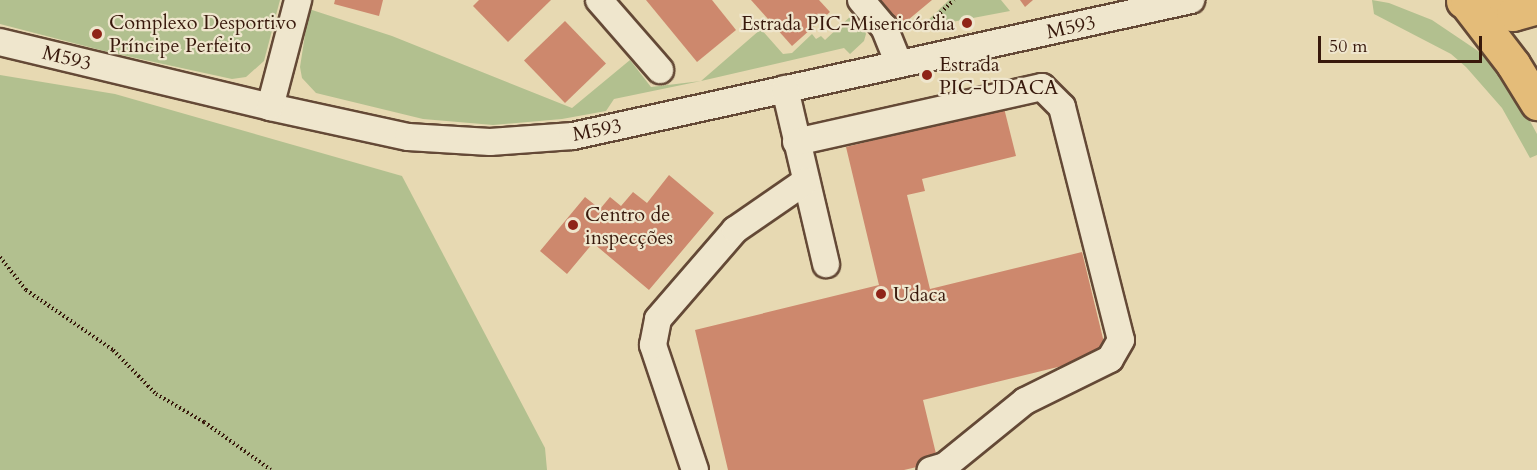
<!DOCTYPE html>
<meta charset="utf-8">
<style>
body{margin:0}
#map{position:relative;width:1537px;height:470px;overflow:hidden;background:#e7d9b2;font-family:Cardo,serif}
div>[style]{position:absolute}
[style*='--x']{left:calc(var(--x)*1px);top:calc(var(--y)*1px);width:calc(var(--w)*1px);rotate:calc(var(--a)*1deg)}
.green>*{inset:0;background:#b2c08f}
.building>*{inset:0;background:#cd886d;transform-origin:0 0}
.path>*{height:4px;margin-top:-2px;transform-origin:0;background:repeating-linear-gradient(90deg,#38190c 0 1.5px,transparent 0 4.5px)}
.roads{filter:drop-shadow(2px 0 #644936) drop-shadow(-2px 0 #644936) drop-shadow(0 2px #644936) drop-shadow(0 -2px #644936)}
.minor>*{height:26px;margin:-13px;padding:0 13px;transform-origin:13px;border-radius:13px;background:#efe6cd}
.major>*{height:33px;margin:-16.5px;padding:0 16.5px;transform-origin:16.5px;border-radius:16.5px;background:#e4bc79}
.dots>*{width:16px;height:16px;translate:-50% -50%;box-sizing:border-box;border:3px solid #efe6cd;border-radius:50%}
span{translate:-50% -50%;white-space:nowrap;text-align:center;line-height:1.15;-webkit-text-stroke:4.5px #efe6cd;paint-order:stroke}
.poi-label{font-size:20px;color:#38190c}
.left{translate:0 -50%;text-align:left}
.right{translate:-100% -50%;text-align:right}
.street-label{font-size:20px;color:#38190c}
.scale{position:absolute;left:1318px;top:36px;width:164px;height:27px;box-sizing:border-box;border:3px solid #38190c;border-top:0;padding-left:8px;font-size:18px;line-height:21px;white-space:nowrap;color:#38190c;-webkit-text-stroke:4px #efe6cd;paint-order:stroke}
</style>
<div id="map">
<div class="green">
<i style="clip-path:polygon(0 0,280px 0,264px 61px,246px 77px,232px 79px,108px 52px,0 24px)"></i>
<i style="clip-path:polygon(949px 0,1001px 0,1010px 11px,920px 28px)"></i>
<i style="clip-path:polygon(1372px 0,1389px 3px,1432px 20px,1481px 53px,1518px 99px,1537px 134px,1537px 155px,1530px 158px,1502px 108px,1466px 67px,1451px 54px,1374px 14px)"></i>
<i style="clip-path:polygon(309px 9px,392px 36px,572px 108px,630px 60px,651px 87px,701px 81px,761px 29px,783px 54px,792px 53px,812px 34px,816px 39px,821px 36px,825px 40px,853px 14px,862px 23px,866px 34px,864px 41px,850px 54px,844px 48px,701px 81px,614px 99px,606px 111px,562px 119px,493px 125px,423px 119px,316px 93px,302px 78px,300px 67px)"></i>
<i style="clip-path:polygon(0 75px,115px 94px,402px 176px,545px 448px,547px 470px,0 470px)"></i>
</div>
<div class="building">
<i style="clip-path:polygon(335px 0,383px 0,379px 16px,334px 4px)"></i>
<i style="clip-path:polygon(479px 0,551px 0,508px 42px,473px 6px)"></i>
<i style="clip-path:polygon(646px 0,712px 0,736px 30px,697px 62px)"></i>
<i style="clip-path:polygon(751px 0,819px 0,830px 12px,792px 46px)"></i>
<i style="clip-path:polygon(881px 0,932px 0,902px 25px)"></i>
<i style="clip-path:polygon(1020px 0,1033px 0,1025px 7px)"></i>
<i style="left:565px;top:21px;width:59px;height:57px;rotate:46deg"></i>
<i style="clip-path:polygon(1004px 108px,1016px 156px,922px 179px,925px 191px,907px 195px,930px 289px,1082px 252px,1107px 355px,923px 400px,938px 462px,904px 470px,728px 470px,695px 330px,879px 285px,846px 147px)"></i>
<i style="clip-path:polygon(669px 175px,714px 213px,649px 290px,593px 243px,567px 274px,540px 251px,585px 197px,600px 209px,610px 197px,621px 206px,633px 192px,647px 203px)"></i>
</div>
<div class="path">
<i style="--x:924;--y:28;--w:41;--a:-43"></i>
<i style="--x:0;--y:257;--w:42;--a:51.8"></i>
<i style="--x:26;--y:290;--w:106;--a:34.6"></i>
<i style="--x:113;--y:350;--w:62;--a:45.7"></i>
<i style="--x:156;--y:394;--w:56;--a:30.3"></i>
<i style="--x:204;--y:422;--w:82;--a:35.6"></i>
</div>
<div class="roads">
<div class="minor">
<i style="--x:599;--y:0;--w:93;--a:48.9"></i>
<i style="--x:861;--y:0;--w:35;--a:50"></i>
<i style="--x:884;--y:27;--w:40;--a:68"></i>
<i style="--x:0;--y:42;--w:278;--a:13.5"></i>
<i style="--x:270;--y:107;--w:141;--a:12.3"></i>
<i style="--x:408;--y:137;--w:82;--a:3.5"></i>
<i style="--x:490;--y:142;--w:83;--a:-4.1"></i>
<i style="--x:573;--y:136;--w:633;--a:-12.41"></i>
<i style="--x:785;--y:89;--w:180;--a:76.8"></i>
<i style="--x:270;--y:107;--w:111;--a:-75.3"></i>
<i style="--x:796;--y:142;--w:252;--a:-12.6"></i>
<i style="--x:1042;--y:87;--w:28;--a:45"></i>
<i style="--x:1062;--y:107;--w:240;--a:75.8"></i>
<i style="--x:1121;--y:340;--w:22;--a:120"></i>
<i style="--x:1110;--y:359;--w:95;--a:153.7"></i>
<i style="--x:1025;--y:401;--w:103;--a:140.9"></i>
<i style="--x:945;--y:466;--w:15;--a:164"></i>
<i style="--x:695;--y:470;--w:132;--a:-108.6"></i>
<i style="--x:653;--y:345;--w:26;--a:-79"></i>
<i style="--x:658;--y:319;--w:118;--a:-49.1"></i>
<i style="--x:735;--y:230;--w:86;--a:-34.6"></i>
</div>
<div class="major">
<i style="--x:1463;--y:1;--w:29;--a:25"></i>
<i style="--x:1489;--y:13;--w:24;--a:2"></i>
<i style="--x:1513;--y:14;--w:25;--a:-16"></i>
<i style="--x:1467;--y:4;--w:76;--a:52.5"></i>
<i style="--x:1513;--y:64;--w:46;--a:58.4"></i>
</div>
</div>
<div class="dots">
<i style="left:967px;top:23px;background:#8f2418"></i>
<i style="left:97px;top:34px;background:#8f2418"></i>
<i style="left:927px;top:75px;background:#8f2418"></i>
<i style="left:573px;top:225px;background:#8f2418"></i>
<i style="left:881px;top:294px;background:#8f2418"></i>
</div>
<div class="poi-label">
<span class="left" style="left:109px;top:34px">Complexo Desportivo<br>Príncipe Perfeito</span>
<span class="right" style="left:955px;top:23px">Estrada PIC-Misericórdia</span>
<span class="left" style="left:939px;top:76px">Estrada<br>PIC-UDACA</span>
<span class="left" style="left:585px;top:226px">Centro de<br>inspecções</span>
<span class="left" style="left:893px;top:294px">Udaca</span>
</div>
<div class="street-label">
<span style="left:1071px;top:27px;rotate:-12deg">M593</span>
<span style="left:67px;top:58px;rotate:14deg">M593</span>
<span style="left:597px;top:130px;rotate:-11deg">M593</span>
</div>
<div class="scale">50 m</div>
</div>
